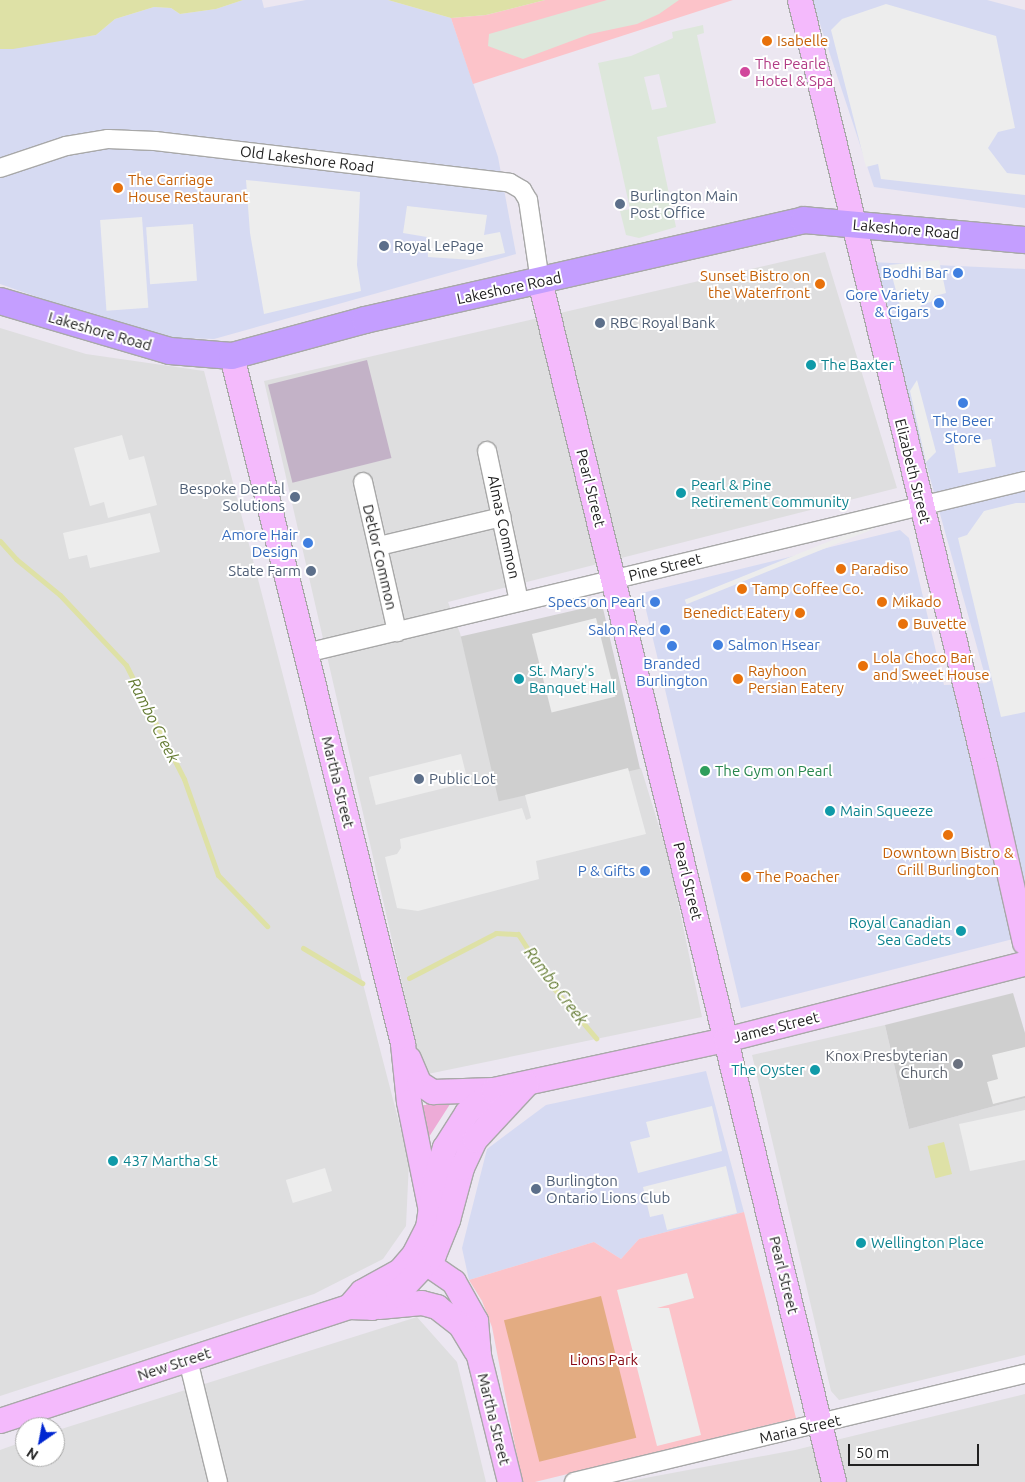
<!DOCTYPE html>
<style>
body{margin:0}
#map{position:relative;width:1025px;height:1482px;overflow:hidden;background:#ece7f1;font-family:Ubuntu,sans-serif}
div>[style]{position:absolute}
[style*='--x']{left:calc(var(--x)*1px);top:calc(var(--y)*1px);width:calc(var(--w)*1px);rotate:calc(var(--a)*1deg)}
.residential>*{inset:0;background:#dededf}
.commercial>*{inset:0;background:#d6daf2}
.religious>*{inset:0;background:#cfcfcf;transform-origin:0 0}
.construction>*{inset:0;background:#c3b2c7;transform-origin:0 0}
.grass>*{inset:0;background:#edabd7}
.park>*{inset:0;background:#fcc3c9}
.pitch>*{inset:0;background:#e3ac82;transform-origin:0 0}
.parking>*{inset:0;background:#ededed;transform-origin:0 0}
.plaza>*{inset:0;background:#dde7db}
.water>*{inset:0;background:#dee1a6;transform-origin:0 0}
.stream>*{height:5px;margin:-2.5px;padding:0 2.5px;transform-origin:2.5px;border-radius:2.5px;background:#dee1a6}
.roads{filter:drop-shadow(1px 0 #a8a8a8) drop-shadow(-1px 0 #a8a8a8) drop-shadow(0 1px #a8a8a8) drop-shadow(0 -1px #a8a8a8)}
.street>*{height:18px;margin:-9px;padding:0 9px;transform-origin:9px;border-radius:9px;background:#fff}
.secondary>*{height:24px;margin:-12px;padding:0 12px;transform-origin:12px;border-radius:12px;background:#f4bafc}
.primary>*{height:26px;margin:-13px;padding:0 13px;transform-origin:13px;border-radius:13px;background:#c49eff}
.dots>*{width:14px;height:14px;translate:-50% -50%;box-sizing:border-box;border:2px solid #fff;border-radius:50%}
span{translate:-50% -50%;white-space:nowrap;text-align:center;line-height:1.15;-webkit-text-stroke:4px #fff;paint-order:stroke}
.food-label{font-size:15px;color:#c56008}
.left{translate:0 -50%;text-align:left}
.right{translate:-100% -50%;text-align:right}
.hotel-label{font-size:15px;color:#b23c85}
.street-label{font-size:15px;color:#212121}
.service-label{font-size:15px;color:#4e5e75}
.shop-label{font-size:15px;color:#366cbe}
.culture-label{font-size:15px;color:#0d838f}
.leisure-label{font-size:15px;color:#27864d}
.worship-label{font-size:15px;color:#5b616d}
.park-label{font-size:15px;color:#870713}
.water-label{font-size:16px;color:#657c34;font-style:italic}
.north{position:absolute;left:15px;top:1417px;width:50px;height:50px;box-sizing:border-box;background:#fff;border:1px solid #a6a6a6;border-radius:50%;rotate:213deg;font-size:14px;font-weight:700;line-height:20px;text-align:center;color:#212121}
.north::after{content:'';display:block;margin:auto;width:18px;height:22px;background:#0026d1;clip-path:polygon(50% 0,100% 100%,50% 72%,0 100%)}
.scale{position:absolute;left:848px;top:1444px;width:131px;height:22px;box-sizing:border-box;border:2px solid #212121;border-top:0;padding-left:6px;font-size:15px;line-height:18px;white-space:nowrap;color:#212121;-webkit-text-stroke:4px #fff;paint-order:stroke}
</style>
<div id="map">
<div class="residential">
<i style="clip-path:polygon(825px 252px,897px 488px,448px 602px,460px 633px,500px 795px,641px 768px,669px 859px,702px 1017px,423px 1075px,264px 381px)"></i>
<i style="clip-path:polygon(0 328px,86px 354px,204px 371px,409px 1161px,406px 1226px,383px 1259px,314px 1294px,0 1396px)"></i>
<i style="clip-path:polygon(885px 1025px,909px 1129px,1025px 1098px,1025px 1355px,839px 1400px,831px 1391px,752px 1055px)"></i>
<i style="clip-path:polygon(417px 1317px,457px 1362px,486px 1482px,0 1482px,0 1450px,25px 1441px,25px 1457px,55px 1457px,55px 1431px)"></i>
<i style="clip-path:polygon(1025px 1394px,1025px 1482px,624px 1482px,795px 1450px)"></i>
</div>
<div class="commercial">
<i style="clip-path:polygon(243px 0,262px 0,264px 8px,306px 0,388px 0,451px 18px,498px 157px,516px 254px,214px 339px,152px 337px,0 284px,0 49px,96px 35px,115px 19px,154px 7px,171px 8px,180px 14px,216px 9px)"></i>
<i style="clip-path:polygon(812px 0,987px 0,1025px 10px,1025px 208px,874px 187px)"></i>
<i style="clip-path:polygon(870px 262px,1025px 269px,1025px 936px,741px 1008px,642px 593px,900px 530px,909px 538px,944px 685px,987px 683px)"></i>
<i style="clip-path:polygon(706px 1071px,744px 1212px,639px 1239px,621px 1259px,594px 1242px,469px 1280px,462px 1248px,487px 1149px,546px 1105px)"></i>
</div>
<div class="religious">
<i style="left:602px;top:604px;width:169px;height:145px;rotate:77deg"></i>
<i style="clip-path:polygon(1013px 993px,1025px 1033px,1025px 1098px,909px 1129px,885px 1025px)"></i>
</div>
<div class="construction">
<i style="left:367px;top:360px;width:101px;height:102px;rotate:76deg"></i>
</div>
<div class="grass">
<i style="clip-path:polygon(430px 1099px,452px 1101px,427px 1140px,418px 1105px,426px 1105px)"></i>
</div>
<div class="park">
<i style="clip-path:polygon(545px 0,733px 0,473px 84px,451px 18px,486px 15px)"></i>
<i style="clip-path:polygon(744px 1212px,796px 1418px,535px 1482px,522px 1482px,492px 1327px,482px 1301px,469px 1280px,594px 1242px,621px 1259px,639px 1239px)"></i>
</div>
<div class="pitch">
<i style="left:601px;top:1296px;width:146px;height:100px;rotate:76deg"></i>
</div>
<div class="parking">
<i style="clip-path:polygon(886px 4px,996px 36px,1015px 128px,998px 132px,988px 148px,1007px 173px,1025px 175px,1025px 195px,881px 179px,878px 164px,866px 167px,831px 30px,842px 19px)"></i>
<i style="clip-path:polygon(246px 180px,360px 192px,357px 265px,361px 291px,264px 314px,250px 233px)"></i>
<i style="clip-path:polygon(407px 206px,487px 215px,484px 235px,500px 232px,505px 253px,473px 260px,428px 257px,427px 237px,403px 233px)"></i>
<i style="left:142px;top:217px;width:91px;height:42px;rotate:86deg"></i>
<i style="left:193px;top:224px;width:57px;height:47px;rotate:86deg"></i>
<i style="clip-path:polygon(939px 260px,946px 293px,935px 296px,931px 302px,922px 304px,919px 309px,902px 313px,889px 265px)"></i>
<i style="clip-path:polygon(917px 380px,936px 452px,926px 462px,910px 391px)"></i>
<i style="clip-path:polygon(122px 435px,129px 460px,144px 456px,157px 505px,108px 518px,104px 502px,90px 506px,74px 448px)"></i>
<i style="left:991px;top:439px;width:28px;height:38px;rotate:80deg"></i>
<i style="clip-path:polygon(1016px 503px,1025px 503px,1025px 712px,1001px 717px,958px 538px,967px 535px,984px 511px)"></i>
<i style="clip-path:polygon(150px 513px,160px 552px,90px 568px,87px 555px,69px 559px,63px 533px)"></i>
<i style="left:872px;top:524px;width:5px;height:202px;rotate:68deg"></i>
<i style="left:596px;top:618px;width:81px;height:66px;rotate:76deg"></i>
<i style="left:461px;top:754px;width:29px;height:95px;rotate:76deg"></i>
<i style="clip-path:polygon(628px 768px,646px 834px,536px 861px,539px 879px,418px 911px,397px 908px,385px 857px,397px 854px,401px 848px,400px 839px,522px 808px,526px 820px,531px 818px,525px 795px)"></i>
<i style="clip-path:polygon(1025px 1047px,1025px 1096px,993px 1104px,987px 1082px,998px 1079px,992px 1055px)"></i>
<i style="clip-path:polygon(712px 1106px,722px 1151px,638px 1173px,630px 1142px,650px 1137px,646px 1122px)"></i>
<i style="clip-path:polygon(1025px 1110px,1025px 1160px,970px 1171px,959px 1124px)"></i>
<i style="clip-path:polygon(726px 1166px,737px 1213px,667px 1230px,663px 1214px,650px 1217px,643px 1187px)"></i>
<i style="left:325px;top:1168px;width:24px;height:41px;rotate:73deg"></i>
<i style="clip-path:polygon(687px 1273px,694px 1298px,657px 1308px,669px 1308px,701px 1435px,657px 1446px,617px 1290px)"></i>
</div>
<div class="plaza">
<i style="clip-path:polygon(607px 0,679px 0,659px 14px,637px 24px,590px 34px,523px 59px,488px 46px,489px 34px)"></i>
<i style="clip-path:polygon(evenodd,703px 25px,704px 33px,697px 35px,716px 123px,657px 137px,676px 227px,639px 238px,626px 235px,620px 211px,630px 209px,598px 63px,631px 56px,673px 38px,672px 32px,703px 25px,659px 74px,667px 107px,652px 110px,644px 77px,659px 74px)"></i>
</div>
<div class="water">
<i style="clip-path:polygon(0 0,243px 0,216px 9px,180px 14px,171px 8px,154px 7px,115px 19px,96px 35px,13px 49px,0 49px)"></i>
<i style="clip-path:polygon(388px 0,545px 0,486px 15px,451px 18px)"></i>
<i style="left:944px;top:1142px;width:33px;height:17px;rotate:76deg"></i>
</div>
<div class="stream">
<i style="--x:0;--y:541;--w:24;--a:48"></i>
<i style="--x:16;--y:559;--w:57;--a:39.3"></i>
<i style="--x:60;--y:595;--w:96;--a:46.7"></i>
<i style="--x:126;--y:665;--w:128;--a:63"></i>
<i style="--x:184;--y:779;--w:102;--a:70.5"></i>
<i style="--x:218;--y:875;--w:71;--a:46.1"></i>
<i style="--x:303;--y:948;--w:69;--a:30.7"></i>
<i style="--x:409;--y:978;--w:98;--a:-27.3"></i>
<i style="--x:496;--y:933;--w:22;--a:3"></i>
<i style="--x:518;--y:934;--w:61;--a:57.1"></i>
<i style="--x:551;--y:985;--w:70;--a:49.7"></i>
</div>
<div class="roads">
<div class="street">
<i style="--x:0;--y:168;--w:70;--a:-18.4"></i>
<i style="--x:66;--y:146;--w:43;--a:-9.5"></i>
<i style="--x:108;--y:139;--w:47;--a:2.4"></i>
<i style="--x:155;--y:141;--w:357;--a:6.7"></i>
<i style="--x:510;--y:183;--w:14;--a:30"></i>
<i style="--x:522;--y:190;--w:12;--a:59"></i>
<i style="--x:528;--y:200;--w:82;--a:81.6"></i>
<i style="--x:487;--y:451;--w:154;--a:78"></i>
<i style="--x:363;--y:482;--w:154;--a:77.2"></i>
<i style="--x:379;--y:546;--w:126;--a:-13.3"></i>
<i style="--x:306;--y:653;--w:739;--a:-13.45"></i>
<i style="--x:188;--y:1360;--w:126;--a:76.2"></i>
<i style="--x:574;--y:1482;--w:464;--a:-13.5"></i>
</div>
<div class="secondary">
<i style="--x:800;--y:0;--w:792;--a:76.42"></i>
<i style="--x:986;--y:770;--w:177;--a:77.3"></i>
<i style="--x:540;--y:281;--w:1236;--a:76.24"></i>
<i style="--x:232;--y:356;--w:709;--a:76.04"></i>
<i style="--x:403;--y:1044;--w:58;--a:84.1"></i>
<i style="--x:409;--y:1102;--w:111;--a:78.6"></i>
<i style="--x:409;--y:1059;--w:26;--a:67"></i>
<i style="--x:419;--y:1083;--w:17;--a:33"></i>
<i style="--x:433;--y:1092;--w:61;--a:-1.9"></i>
<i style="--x:416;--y:1256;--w:46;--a:34.4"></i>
<i style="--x:454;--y:1282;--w:45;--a:60.6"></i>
<i style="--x:476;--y:1321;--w:35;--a:85"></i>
<i style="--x:479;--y:1356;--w:130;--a:76.2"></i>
<i style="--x:349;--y:1307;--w:20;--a:-49"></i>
<i style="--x:362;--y:1292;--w:43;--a:-28.9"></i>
<i style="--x:400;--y:1271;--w:21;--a:-49"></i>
<i style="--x:414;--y:1255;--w:30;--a:-63"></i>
<i style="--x:428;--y:1228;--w:49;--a:-81.7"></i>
<i style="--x:435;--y:1180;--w:34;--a:-73"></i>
<i style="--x:445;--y:1148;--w:41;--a:-57.8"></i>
<i style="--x:467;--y:1113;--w:35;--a:-40"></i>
<i style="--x:494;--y:1090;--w:237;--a:-12.2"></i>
<i style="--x:726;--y:1040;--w:309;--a:-14.3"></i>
<i style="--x:379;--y:1307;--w:43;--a:-5.3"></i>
<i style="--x:422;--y:1303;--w:16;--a:15"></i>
<i style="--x:437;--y:1307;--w:31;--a:38"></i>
<i style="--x:461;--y:1326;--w:29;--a:59"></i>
<i style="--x:0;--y:1421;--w:367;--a:-18.1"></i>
<i style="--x:349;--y:1307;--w:23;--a:2"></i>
<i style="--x:372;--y:1308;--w:30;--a:-30"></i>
<i style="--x:398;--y:1293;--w:52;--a:-46.5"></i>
<i style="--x:434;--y:1255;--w:38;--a:-68"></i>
<i style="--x:448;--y:1220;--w:54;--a:-74.9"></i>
<i style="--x:462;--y:1168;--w:31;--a:-65"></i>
<i style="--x:475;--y:1140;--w:76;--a:-47.1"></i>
</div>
<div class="primary">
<i style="--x:0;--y:301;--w:177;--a:16.4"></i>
<i style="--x:170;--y:351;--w:62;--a:4.6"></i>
<i style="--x:232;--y:356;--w:138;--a:-15.1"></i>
<i style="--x:365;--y:320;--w:450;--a:-12.8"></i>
<i style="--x:804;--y:220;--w:222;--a:5.2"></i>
</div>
</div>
<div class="dots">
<i style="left:767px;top:41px;background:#e8710a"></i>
<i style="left:745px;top:72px;background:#d1479c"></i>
<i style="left:118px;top:188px;background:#e8710a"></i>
<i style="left:620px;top:204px;background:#5c6f8a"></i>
<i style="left:384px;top:246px;background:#5c6f8a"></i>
<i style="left:958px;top:273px;background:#3f7fe0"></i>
<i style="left:820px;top:284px;background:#e8710a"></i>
<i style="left:939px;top:303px;background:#3f7fe0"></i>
<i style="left:600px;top:323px;background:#5c6f8a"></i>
<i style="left:811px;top:365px;background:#0f9aa8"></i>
<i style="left:963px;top:403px;background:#3f7fe0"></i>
<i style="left:681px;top:493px;background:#0f9aa8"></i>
<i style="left:295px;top:497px;background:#5c6f8a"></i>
<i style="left:308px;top:543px;background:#3f7fe0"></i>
<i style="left:841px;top:569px;background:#e8710a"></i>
<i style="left:311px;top:571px;background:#5c6f8a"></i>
<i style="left:742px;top:589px;background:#e8710a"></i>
<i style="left:655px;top:602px;background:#3f7fe0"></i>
<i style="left:882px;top:602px;background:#e8710a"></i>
<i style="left:800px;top:613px;background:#e8710a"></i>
<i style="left:903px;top:624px;background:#e8710a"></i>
<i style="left:665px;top:630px;background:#3f7fe0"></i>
<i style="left:718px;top:645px;background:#3f7fe0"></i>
<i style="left:672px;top:646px;background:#3f7fe0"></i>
<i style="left:863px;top:666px;background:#e8710a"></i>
<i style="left:519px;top:679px;background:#0f9aa8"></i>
<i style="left:738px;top:679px;background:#e8710a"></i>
<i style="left:705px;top:771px;background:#2e9e5b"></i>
<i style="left:419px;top:779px;background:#5c6f8a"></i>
<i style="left:830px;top:811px;background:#0f9aa8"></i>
<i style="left:948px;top:835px;background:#e8710a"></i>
<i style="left:645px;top:871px;background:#3f7fe0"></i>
<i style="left:746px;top:877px;background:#e8710a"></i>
<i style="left:961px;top:931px;background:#0f9aa8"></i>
<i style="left:958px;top:1064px;background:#6b7280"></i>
<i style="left:815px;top:1070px;background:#0f9aa8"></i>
<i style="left:113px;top:1161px;background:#0f9aa8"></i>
<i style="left:536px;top:1189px;background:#5c6f8a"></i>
<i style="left:861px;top:1243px;background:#0f9aa8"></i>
</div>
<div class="food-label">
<span class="left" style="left:777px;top:41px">Isabelle</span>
<span class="left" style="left:128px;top:188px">The Carriage<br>House Restaurant</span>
<span class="right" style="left:810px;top:284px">Sunset Bistro on<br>the Waterfront</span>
<span class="left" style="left:851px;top:569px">Paradiso</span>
<span class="left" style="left:752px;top:589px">Tamp Coffee Co.</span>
<span class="left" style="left:892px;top:602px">Mikado</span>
<span class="right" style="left:790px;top:613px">Benedict Eatery</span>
<span class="left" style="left:913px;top:624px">Buvette</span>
<span class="left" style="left:873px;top:666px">Lola Choco Bar<br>and Sweet House</span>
<span class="left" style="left:748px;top:679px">Rayhoon<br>Persian Eatery</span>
<span style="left:948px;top:861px">Downtown Bistro &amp;<br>Grill Burlington</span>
<span class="left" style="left:756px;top:877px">The Poacher</span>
</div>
<div class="hotel-label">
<span class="left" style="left:755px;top:72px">The Pearle<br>Hotel &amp; Spa</span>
</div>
<div class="street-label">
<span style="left:307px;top:159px;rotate:7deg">Old Lakeshore Road</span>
<span style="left:906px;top:229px;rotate:5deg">Lakeshore Road</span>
<span style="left:509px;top:288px;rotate:-12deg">Lakeshore Road</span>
<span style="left:100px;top:331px;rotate:16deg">Lakeshore Road</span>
<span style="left:913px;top:471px;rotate:76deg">Elizabeth Street</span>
<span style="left:591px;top:488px;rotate:76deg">Pearl Street</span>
<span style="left:504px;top:527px;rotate:78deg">Almas Common</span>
<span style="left:380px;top:557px;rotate:77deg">Detlor Common</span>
<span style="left:665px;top:567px;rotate:-14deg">Pine Street</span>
<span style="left:338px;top:782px;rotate:76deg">Martha Street</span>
<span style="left:688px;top:881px;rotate:76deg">Pearl Street</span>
<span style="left:776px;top:1027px;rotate:-14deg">James Street</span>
<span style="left:784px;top:1275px;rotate:76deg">Pearl Street</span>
<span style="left:174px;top:1364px;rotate:-18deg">New Street</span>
<span style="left:494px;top:1419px;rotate:76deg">Martha Street</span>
<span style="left:800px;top:1429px;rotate:-13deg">Maria Street</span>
</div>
<div class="service-label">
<span class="left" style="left:630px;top:204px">Burlington Main<br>Post Office</span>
<span class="left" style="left:394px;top:246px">Royal LePage</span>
<span class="left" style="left:610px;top:323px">RBC Royal Bank</span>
<span class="right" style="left:285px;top:497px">Bespoke Dental<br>Solutions</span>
<span class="right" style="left:301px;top:571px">State Farm</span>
<span class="left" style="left:429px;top:779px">Public Lot</span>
<span class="left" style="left:546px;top:1189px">Burlington<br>Ontario Lions Club</span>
</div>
<div class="shop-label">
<span class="right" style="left:948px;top:273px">Bodhi Bar</span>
<span class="right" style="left:929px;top:303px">Gore Variety<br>&amp; Cigars</span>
<span style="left:963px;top:429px">The Beer<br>Store</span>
<span class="right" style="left:298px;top:543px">Amore Hair<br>Design</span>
<span class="right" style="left:645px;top:602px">Specs on Pearl</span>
<span class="right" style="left:655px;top:630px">Salon Red</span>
<span class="left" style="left:728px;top:645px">Salmon Hsear</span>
<span style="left:672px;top:672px">Branded<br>Burlington</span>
<span class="right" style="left:635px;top:871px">P &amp; Gifts</span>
</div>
<div class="culture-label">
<span class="left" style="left:821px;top:365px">The Baxter</span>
<span class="left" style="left:691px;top:493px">Pearl &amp; Pine<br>Retirement Community</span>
<span class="left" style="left:529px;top:679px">St. Mary's<br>Banquet Hall</span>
<span class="left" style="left:840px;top:811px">Main Squeeze</span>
<span class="right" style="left:951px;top:931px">Royal Canadian<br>Sea Cadets</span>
<span class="right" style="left:805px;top:1070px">The Oyster</span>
<span class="left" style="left:123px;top:1161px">437 Martha St</span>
<span class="left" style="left:871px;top:1243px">Wellington Place</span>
</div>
<div class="leisure-label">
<span class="left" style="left:715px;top:771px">The Gym on Pearl</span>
</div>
<div class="worship-label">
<span class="right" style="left:948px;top:1064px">Knox Presbyterian<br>Church</span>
</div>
<div class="park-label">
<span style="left:604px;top:1360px">Lions Park</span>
</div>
<div class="water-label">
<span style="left:154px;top:720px;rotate:63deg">Rambo Creek</span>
<span style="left:556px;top:986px;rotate:53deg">Rambo Creek</span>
</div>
<div class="north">N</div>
<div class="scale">50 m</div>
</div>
